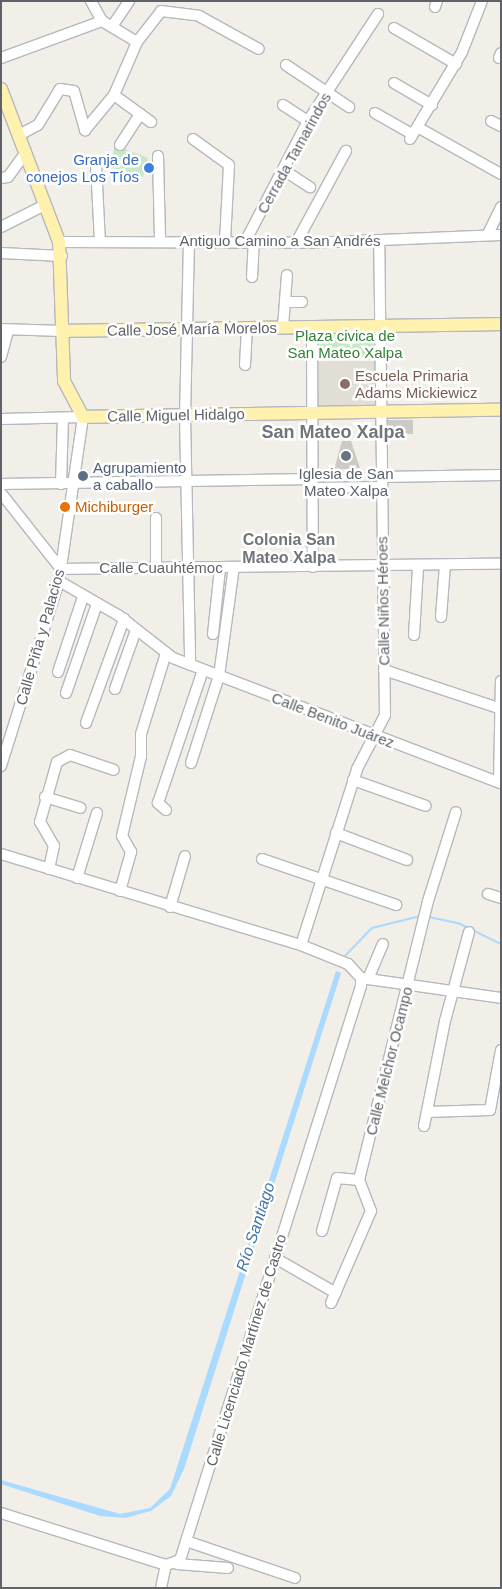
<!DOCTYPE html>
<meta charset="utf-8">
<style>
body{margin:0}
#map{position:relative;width:502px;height:1589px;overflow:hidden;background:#f1efe8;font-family:Arial,sans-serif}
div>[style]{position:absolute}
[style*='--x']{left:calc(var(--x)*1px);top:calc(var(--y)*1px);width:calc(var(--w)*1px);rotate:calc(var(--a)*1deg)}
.education>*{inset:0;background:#e1ded6;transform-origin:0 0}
.green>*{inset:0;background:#c5e8c5;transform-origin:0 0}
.water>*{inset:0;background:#aadaff}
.stream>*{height:2px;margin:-1px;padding:0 1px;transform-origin:1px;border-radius:1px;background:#aadaff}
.building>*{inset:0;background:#cccac5;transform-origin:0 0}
.roads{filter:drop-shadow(1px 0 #b5b8bc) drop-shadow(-1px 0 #b5b8bc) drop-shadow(0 1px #b5b8bc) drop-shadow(0 -1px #b5b8bc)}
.minor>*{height:10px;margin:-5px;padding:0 5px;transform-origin:5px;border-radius:5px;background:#fff}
.major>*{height:12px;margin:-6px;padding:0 6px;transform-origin:6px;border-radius:6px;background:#fff2af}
.dots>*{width:14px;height:14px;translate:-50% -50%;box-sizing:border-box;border:2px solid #fff;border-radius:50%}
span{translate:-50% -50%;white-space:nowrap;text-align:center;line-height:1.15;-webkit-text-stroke:5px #fff;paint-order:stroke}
.street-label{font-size:15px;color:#5f6368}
.shop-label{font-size:15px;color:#366cbe}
.right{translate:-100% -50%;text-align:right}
.park-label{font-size:15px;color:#348238}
.education-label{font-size:15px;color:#785e54}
.left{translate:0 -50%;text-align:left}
.service-label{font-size:15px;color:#4e5e75}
.worship-label{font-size:15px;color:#5b616d}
.food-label{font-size:15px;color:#c56008}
.neighbourhood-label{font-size:16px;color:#70757a;font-weight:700}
.water-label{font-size:16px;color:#4174aa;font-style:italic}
.quarter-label{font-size:18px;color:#70757a;font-weight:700}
.frame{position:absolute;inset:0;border:2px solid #5f6368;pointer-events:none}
</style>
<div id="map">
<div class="education">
<i style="left:314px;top:361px;width:63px;height:46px"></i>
</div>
<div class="green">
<i style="clip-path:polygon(115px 145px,148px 158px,143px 177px,110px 167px)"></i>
<i style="left:313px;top:329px;width:64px;height:30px"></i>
</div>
<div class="water">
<i style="clip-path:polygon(336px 971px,341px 973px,184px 1469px,171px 1496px,151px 1511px,125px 1518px,100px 1516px,1px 1484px,1px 1480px,120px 1514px,150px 1508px,170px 1489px)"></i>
</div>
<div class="stream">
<i style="--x:429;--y:917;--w:30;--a:12"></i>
<i style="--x:458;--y:923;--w:48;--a:26"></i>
<i style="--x:343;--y:958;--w:42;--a:-46"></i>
<i style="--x:372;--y:928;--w:50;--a:-13.8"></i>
</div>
<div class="building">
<i style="left:388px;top:420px;width:25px;height:14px"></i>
<i style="clip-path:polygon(342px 441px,351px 441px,360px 468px,334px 470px)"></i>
</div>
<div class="roads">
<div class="minor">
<i style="--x:435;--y:7;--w:6;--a:-72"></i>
<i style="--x:113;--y:25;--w:29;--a:-56"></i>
<i style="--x:394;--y:28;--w:72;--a:30.1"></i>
<i style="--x:137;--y:42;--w:39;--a:-52"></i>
<i style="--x:161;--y:11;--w:38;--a:7"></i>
<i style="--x:199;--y:16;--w:68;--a:28.8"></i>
<i style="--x:1;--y:58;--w:108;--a:-20.1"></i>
<i style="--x:499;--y:58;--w:5;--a:-68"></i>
<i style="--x:286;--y:65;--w:76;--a:33.7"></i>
<i style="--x:394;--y:83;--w:44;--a:30.1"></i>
<i style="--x:114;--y:95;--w:46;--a:36.1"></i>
<i style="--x:283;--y:105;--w:30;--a:33"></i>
<i style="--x:375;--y:113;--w:43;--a:29.6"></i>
<i style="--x:491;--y:121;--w:11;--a:27"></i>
<i style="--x:419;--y:128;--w:94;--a:29.3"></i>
<i style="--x:19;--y:135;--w:21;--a:-28"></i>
<i style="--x:38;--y:125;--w:42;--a:-58.6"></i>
<i style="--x:60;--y:89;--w:14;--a:8"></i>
<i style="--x:74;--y:91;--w:41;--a:74.2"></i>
<i style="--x:85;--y:130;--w:45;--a:-50.4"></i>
<i style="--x:114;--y:95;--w:58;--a:-66.5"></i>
<i style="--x:137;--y:42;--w:41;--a:-149"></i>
<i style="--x:102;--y:21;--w:23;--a:-119"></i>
<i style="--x:193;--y:139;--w:44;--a:35.8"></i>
<i style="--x:229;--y:165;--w:76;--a:93"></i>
<i style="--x:410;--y:139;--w:101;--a:-59.1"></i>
<i style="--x:462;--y:52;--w:55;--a:-68.6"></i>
<i style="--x:120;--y:145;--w:37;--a:-57"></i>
<i style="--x:158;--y:156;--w:84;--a:88.6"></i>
<i style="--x:96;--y:164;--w:78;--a:87.1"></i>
<i style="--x:285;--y:171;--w:30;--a:33"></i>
<i style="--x:1;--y:178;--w:7;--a:-8"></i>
<i style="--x:8;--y:177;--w:29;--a:-54"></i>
<i style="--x:1;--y:227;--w:49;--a:-26.6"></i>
<i style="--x:488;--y:234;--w:30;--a:-64"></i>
<i style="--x:189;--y:241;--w:175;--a:91.3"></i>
<i style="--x:185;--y:416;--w:249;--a:88.8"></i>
<i style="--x:59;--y:242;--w:250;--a:0.2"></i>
<i style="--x:309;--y:243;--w:192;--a:-2.4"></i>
<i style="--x:245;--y:242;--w:136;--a:-62.5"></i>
<i style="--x:308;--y:121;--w:128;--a:-56.8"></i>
<i style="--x:296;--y:243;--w:105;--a:-61.5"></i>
<i style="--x:1;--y:253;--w:61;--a:2.8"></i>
<i style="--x:252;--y:277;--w:34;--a:-87"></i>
<i style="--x:285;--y:302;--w:17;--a:0"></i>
<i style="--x:312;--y:326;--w:241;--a:89.8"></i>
<i style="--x:283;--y:327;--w:52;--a:-85.6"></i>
<i style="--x:1;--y:329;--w:62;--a:1.8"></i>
<i style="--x:1;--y:357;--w:27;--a:-75"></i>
<i style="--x:245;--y:365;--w:37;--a:-87"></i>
<i style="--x:1;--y:419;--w:82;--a:-1.4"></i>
<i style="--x:83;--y:417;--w:166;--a:98.3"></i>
<i style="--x:59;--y:581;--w:194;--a:107.4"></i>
<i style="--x:382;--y:477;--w:119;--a:-1"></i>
<i style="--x:1;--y:484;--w:311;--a:-0.9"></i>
<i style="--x:61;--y:484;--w:66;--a:-88.3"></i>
<i style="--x:312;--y:488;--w:70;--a:-0.8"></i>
<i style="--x:1;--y:493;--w:97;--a:51.7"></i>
<i style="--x:156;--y:518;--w:50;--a:90"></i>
<i style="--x:61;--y:569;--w:440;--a:-0.7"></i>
<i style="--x:59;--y:581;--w:68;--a:30"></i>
<i style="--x:118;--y:615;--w:70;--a:38"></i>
<i style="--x:173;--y:658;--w:351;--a:20.9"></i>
<i style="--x:441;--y:617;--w:52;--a:-85.6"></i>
<i style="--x:213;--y:634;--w:66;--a:-83.9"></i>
<i style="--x:414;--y:635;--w:68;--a:-86.6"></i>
<i style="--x:384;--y:670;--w:123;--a:18.4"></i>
<i style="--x:58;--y:672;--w:79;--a:-71.6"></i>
<i style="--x:115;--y:689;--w:63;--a:-70.4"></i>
<i style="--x:66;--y:693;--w:94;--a:-70.8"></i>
<i style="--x:86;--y:723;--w:111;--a:-69.9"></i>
<i style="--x:191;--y:763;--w:91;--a:-72.2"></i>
<i style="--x:219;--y:676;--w:110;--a:-82.2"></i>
<i style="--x:353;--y:780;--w:77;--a:19.6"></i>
<i style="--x:499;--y:782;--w:101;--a:-88.9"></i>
<i style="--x:45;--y:797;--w:37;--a:17"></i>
<i style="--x:166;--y:810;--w:11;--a:-139"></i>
<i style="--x:158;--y:803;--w:140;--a:-71.3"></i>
<i style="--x:336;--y:833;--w:76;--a:20.8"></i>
<i style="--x:1;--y:854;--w:313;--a:16.9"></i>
<i style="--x:301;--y:945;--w:51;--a:22"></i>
<i style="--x:348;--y:964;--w:19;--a:47"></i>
<i style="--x:361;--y:978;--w:8;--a:90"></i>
<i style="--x:361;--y:986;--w:602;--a:107.5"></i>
<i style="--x:180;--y:1560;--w:15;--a:160"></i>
<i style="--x:166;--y:1565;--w:173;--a:-162.5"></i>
<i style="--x:262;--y:859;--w:142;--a:18.9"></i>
<i style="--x:49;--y:869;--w:24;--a:-78"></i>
<i style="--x:54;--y:846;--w:28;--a:-120"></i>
<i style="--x:40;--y:822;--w:62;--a:-74.2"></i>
<i style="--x:57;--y:762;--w:15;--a:-28"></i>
<i style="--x:70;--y:755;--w:46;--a:18.8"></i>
<i style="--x:77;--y:878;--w:68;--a:-72.9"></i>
<i style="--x:120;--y:891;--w:41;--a:-74.2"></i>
<i style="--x:131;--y:852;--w:18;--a:-119"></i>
<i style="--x:122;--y:836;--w:82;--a:-76.6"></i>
<i style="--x:141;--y:756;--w:22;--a:-90"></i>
<i style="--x:141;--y:734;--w:85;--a:-72.8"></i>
<i style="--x:488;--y:894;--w:14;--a:17"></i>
<i style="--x:170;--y:907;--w:53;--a:-73.6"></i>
<i style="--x:301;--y:945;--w:185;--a:-72.3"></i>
<i style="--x:357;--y:769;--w:61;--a:-62.6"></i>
<i style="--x:385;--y:715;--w:474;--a:-90.7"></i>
<i style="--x:361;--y:978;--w:141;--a:8.1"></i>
<i style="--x:368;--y:979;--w:38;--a:-67"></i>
<i style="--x:427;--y:1112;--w:63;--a:-1.8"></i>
<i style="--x:490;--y:1110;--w:61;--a:-79.6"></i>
<i style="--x:424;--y:1126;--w:107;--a:-78.7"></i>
<i style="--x:445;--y:1021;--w:92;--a:-74.9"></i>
<i style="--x:322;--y:1231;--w:55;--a:-74.2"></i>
<i style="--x:337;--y:1178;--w:22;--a:5"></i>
<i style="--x:275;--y:1258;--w:70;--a:29.8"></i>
<i style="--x:331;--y:1303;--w:100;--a:-66.5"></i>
<i style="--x:371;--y:1211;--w:33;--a:-111"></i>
<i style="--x:359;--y:1180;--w:287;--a:-76.1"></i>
<i style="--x:428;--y:901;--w:93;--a:-72.5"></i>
<i style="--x:186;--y:1541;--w:115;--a:18.7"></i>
<i style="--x:177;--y:1564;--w:51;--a:4.5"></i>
<i style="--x:161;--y:1588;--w:24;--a:-78"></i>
</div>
<div class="major">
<i style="--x:1;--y:89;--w:164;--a:69.2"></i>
<i style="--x:59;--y:242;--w:139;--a:87.9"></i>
<i style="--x:64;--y:381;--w:41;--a:62.2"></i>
<i style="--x:83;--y:417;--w:418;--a:-1"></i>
<i style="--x:63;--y:331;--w:438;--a:-0.9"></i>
</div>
</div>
<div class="dots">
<i style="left:149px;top:168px;background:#3f7fe0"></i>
<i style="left:345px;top:384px;background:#8d6e63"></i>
<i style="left:346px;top:456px;background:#6b7280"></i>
<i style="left:83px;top:476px;background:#5c6f8a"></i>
<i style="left:65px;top:507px;background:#e8710a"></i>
</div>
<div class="street-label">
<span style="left:294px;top:153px;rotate:-61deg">Cerrada Tamarindos</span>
<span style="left:280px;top:241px">Antiguo Camino a San Andrés</span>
<span style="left:192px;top:329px;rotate:-1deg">Calle José María Morelos</span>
<span style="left:176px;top:415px;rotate:-1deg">Calle Miguel Hidalgo</span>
<span style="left:161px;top:568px">Calle Cuauhtémoc</span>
<span style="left:383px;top:601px;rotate:-91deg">Calle Niños Héroes</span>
<span style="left:40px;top:637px;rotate:-74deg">Calle Piña y Palacios</span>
<span style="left:333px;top:720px;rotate:21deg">Calle Benito Juárez</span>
<span style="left:389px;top:1061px;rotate:-76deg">Calle Melchor Ocampo</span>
<span style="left:246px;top:1350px;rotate:-73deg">Calle Licenciado Martínez de Castro</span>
</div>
<div class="shop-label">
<span class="right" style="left:139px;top:168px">Granja de<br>conejos Los Tíos</span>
</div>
<div class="park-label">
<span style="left:345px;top:344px">Plaza civica de<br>San Mateo Xalpa</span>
</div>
<div class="education-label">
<span class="left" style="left:355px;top:384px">Escuela Primaria<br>Adams Mickiewicz</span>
</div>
<div class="service-label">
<span class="left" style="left:93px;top:476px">Agrupamiento<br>a caballo</span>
</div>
<div class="worship-label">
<span style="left:346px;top:482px">Iglesia de San<br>Mateo Xalpa</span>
</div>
<div class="food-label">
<span class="left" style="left:75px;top:507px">Michiburger</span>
</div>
<div class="neighbourhood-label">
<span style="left:289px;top:549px">Colonia San<br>Mateo Xalpa</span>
</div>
<div class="water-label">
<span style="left:256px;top:1227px;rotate:-72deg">Río Santiago</span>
</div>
<div class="quarter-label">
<span style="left:333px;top:432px">San Mateo Xalpa</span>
</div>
<div class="frame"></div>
</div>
